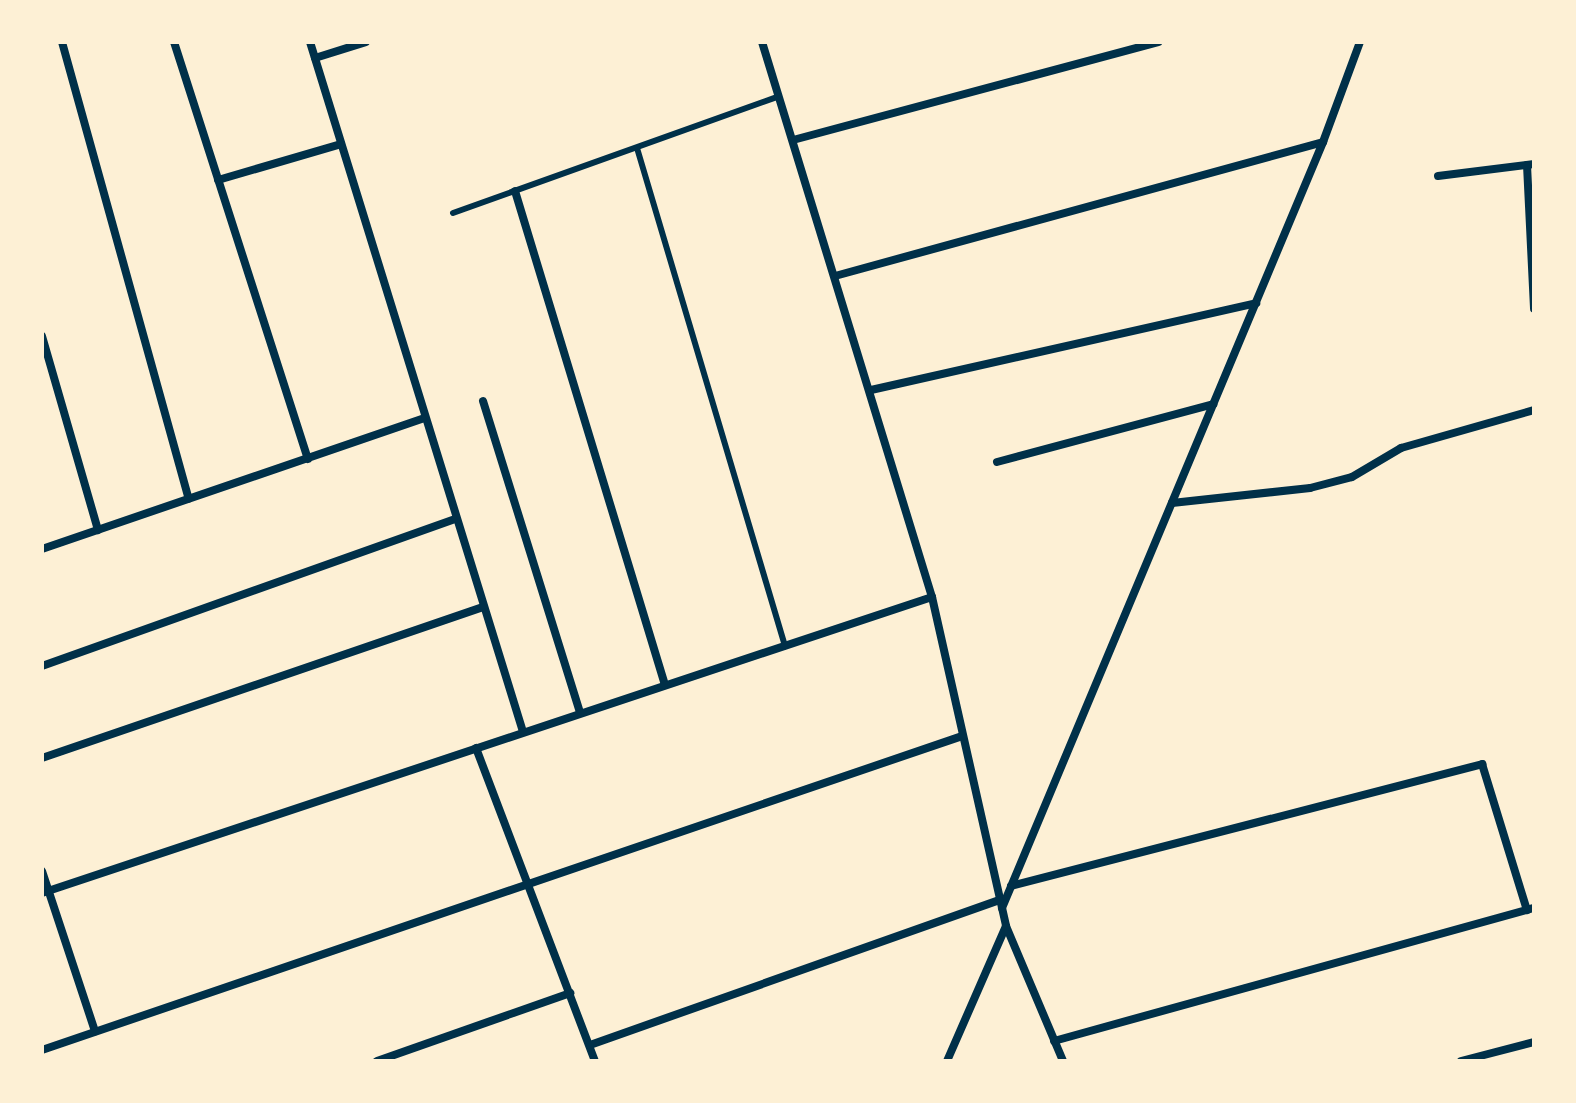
<!DOCTYPE html>
<style>
body{margin:0}
#map{position:relative;width:1576px;height:1103px;overflow:hidden;background:#fdf0d5;font-family:"Playfair Display",serif}
div>[style]{position:absolute}
[style*='--x']{left:calc(var(--x)*1px);top:calc(var(--y)*1px);width:calc(var(--w)*1px);rotate:calc(var(--a)*1deg)}
.service>*{height:6px;margin:-3px;padding:0 3px;transform-origin:3px;border-radius:3px;background:#003049}
.minor>*{height:8px;margin:-4px;padding:0 4px;transform-origin:4px;border-radius:4px;background:#003049}
span{translate:-50% -50%;white-space:nowrap;text-align:center;line-height:1.15;-webkit-text-stroke:6px #fdf0d5;paint-order:stroke}
.frame{position:absolute;inset:0;border:44px solid #fdf0d5;pointer-events:none}
</style>
<div id="map">
<div class="service">
<i style="--x:637;--y:148;--w:520;--a:73.45"></i>
<i style="--x:453;--y:213;--w:346;--a:-19.7"></i>
</div>
<div class="minor">
<i style="--x:62;--y:42;--w:474;--a:74.5"></i>
<i style="--x:174;--y:42;--w:438;--a:72.2"></i>
<i style="--x:310;--y:42;--w:722;--a:72.84"></i>
<i style="--x:762;--y:42;--w:580;--a:72.97"></i>
<i style="--x:932;--y:597;--w:337;--a:77.3"></i>
<i style="--x:1006;--y:926;--w:147;--a:67.1"></i>
<i style="--x:315;--y:58;--w:53;--a:-17.4"></i>
<i style="--x:793;--y:140;--w:378;--a:-15"></i>
<i style="--x:1527;--y:165;--w:144;--a:87.2"></i>
<i style="--x:1438;--y:176;--w:97;--a:-7.1"></i>
<i style="--x:218;--y:180;--w:128;--a:-16.3"></i>
<i style="--x:515;--y:191;--w:516;--a:73.11"></i>
<i style="--x:835;--y:276;--w:506;--a:-15.35"></i>
<i style="--x:42;--y:336;--w:202;--a:73.9"></i>
<i style="--x:871;--y:390;--w:395;--a:-12.7"></i>
<i style="--x:483;--y:401;--w:327;--a:72.7"></i>
<i style="--x:997;--y:462;--w:224;--a:-15"></i>
<i style="--x:1172;--y:503;--w:139;--a:-6.2"></i>
<i style="--x:1310;--y:488;--w:43;--a:-14.7"></i>
<i style="--x:1352;--y:477;--w:57;--a:-30.6"></i>
<i style="--x:1401;--y:448;--w:138;--a:-15.9"></i>
<i style="--x:42;--y:549;--w:402;--a:-18.9"></i>
<i style="--x:42;--y:666;--w:437;--a:-19.6"></i>
<i style="--x:476;--y:748;--w:335;--a:69.2"></i>
<i style="--x:42;--y:758;--w:465;--a:-18.9"></i>
<i style="--x:42;--y:871;--w:169;--a:71.7"></i>
<i style="--x:1011;--y:886;--w:487;--a:-14.5"></i>
<i style="--x:1482;--y:764;--w:153;--a:72.9"></i>
<i style="--x:42;--y:893;--w:938;--a:-18.4"></i>
<i style="--x:1002;--y:908;--w:831;--a:-67.26"></i>
<i style="--x:1323;--y:142;--w:107;--a:-69.7"></i>
<i style="--x:1054;--y:1041;--w:498;--a:-15.5"></i>
<i style="--x:590;--y:1045;--w:434;--a:-19.5"></i>
<i style="--x:42;--y:1050;--w:972;--a:-18.84"></i>
<i style="--x:377;--y:1061;--w:205;--a:-19.4"></i>
<i style="--x:947;--y:1061;--w:147;--a:-66.4"></i>
<i style="--x:1461;--y:1061;--w:75;--a:-14.6"></i>
</div>
<div class="frame"></div>
</div>
